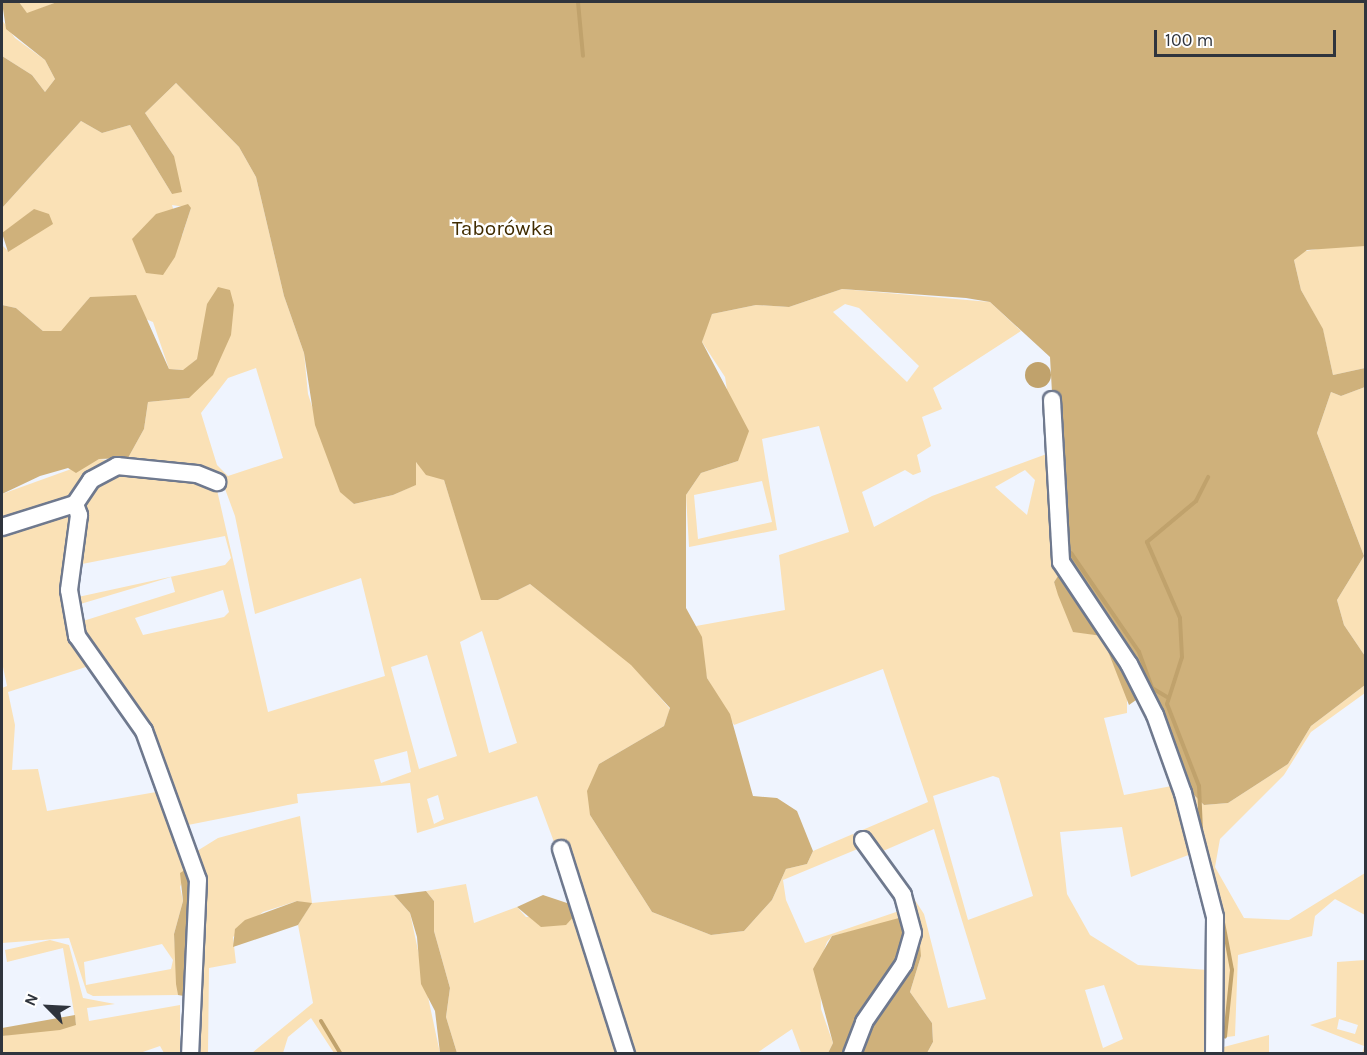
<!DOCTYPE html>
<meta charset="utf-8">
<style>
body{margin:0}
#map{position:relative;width:1367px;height:1055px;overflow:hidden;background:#eff4fe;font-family:Karla,sans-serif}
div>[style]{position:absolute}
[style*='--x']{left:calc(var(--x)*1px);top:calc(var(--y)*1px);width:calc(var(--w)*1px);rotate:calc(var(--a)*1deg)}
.green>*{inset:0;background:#fae1b6}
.forest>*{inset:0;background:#cfb17b}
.water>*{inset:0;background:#c0a26c}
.round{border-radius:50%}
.stream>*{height:4px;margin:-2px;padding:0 2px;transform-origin:2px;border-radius:2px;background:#c0a26c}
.roads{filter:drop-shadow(2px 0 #6f798e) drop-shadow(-2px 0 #6f798e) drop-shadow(0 2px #6f798e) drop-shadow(0 -2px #6f798e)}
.minor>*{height:16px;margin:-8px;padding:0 8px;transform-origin:8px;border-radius:8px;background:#fff}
span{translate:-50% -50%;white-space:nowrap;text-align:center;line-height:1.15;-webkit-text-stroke:5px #fff;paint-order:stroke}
.park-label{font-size:21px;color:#412c00}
.frame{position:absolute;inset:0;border:3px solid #2f343d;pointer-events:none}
.north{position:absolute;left:18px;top:977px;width:60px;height:60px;-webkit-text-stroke:4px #fff;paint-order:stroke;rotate:294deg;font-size:16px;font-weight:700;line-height:24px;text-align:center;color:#2f343d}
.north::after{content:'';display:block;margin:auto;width:21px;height:27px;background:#2f343d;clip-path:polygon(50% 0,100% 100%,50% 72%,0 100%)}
.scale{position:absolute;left:1154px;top:30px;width:182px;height:27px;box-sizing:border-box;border:3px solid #2f343d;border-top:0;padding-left:8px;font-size:18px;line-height:21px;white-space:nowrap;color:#2f343d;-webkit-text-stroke:4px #fff;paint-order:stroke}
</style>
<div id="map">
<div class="green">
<i style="clip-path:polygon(19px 2px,57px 2px,27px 14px)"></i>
<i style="clip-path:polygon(2px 20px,15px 38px,45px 60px,55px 79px,45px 92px,32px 75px,2px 56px)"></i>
<i style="clip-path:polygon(evenodd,176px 83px,239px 147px,256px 177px,284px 296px,304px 353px,308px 394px,340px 491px,354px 504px,393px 495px,415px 485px,416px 462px,444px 480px,479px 590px,498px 600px,530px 584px,632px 665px,670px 709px,664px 726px,599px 764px,590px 815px,652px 912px,711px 935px,744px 931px,772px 900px,786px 869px,807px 864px,813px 851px,853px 834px,881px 868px,908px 918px,832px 936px,827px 942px,820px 961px,821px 1009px,833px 1043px,828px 1053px,801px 1053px,792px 1029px,757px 1053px,632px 1053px,537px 796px,417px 833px,410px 783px,297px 794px,298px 803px,188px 825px,138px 706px,86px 640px,80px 622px,175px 592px,171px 577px,77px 605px,88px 491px,121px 469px,206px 481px,217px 490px,268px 712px,385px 676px,361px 578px,255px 614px,235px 516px,221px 478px,128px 458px,144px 429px,148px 402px,189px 398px,210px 295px,197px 359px,184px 370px,169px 369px,153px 322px,90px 297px,62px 331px,43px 331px,16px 308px,2px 305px,2px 245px,8px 251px,34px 209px,2px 236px,2px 208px,81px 121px,102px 133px,130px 125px,172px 194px,174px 156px,145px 113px,176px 83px,172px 205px,191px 208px,182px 236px,172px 205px,176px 83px,256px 368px,283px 458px,228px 476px,217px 465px,201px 413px,228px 378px,256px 368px,176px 83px,225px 536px,231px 558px,225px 565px,78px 597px,82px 564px,225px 536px,176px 83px,223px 590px,229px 612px,224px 617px,143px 635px,135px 618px,223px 590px,176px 83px,482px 631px,517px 743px,489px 753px,460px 642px,482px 631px,176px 83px,427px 655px,457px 756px,419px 769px,391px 667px,427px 655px,176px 83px,407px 751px,411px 772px,381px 783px,374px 760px,407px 751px,176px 83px,438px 795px,444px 819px,434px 824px,427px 799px,438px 795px,176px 83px,860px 848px,887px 881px,902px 910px,805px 943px,786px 900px,783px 880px,860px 848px)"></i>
<i style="clip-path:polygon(1337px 246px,1365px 246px,1365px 368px,1333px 375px,1323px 330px,1301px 290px,1294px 260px,1299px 252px)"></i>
<i style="clip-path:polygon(evenodd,842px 289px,990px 302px,1021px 331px,933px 388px,942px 409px,922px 417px,931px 446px,917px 455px,921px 472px,913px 475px,905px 470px,862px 492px,874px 527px,932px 496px,1052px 452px,1062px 570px,1054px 582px,1073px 631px,1102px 636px,1127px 697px,1127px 713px,1104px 718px,1124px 795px,1177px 785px,1191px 854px,1131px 877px,1122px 827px,1060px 832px,1067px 894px,1090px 935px,1138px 965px,1208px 970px,1209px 1053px,927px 1053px,933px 1042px,932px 1023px,910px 992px,921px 956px,885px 864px,860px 831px,928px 802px,883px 669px,734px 725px,707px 678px,696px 626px,785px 610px,779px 555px,849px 532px,819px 426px,762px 439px,777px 530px,689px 547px,686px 495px,701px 473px,738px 461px,725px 377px,702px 342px,706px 327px,712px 314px,756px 305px,789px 307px,842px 289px,845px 304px,859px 308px,919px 366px,907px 382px,833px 312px,845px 304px,842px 289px,1025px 470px,1035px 480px,1027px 515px,995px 487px,1025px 470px,842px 289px,762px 481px,772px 522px,698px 539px,694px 495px,762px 481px,842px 289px,993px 776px,999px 778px,1033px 896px,968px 920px,933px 796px,993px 776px,842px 289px,934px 829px,986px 999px,948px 1008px,924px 914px,883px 851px,934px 829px,842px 289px,1104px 985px,1123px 1039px,1103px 1048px,1085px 990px,1104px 985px)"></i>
<i style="clip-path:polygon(1365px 387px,1365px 656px,1344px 625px,1337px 600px,1364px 556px,1317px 433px,1331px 392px,1341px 396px)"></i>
<i style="clip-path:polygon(99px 459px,114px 461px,67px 500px,2px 523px,2px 494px)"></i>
<i style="clip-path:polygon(evenodd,73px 514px,63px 602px,69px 636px,89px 666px,8px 692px,15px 725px,12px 770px,38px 769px,47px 811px,162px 791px,188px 868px,180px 887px,183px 901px,174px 934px,178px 995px,93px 996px,87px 993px,69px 938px,2px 943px,2px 688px,7px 686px,2px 662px,2px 530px,73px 514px,162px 944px,173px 960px,171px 969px,86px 985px,84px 962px,162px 944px)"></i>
<i style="clip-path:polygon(1365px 685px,1365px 693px,1311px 732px,1284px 775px,1220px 839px,1215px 867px,1244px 918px,1289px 920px,1365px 873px,1365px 915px,1335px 899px,1315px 916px,1312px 936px,1238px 955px,1235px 1036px,1219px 1038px,1193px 794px,1204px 805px,1228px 803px,1288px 764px,1311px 726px)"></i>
<i style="clip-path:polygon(300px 816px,312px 903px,394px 895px,410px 913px,440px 1053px,334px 1053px,311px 1018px,288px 1037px,283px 1053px,252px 1053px,313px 1003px,298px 925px,311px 904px,297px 901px,263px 912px,233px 937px,236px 963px,209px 968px,208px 1053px,194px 1054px,205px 892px,197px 851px,218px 838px)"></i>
<i style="clip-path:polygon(466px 884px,474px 923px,517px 907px,526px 917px,576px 914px,622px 1053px,457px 1053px,446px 1017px,450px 988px,434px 931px,434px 901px,426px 891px)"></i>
<i style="clip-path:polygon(50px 940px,69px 945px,83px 998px,115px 1004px,87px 1008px,89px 1021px,180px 1005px,180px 1053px,164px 1053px,160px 1046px,137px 1054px,2px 1054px,2px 1036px,76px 1024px,63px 948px,7px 962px,5px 950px)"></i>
<i style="clip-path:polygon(evenodd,1365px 960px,1366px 1053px,1362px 1054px,1364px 1046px,1310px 1025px,1336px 1017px,1337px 962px,1365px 960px,1339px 1019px,1358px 1025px,1355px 1034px,1337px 1029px,1339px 1019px)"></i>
<i style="clip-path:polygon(1269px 1035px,1269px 1053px,1218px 1054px,1220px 1048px)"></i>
</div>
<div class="forest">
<i style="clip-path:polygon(2px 2px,19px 2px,27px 13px,57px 2px,1365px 2px,1365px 246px,1307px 250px,1294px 260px,1301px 290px,1323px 329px,1333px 375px,1365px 368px,1365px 387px,1341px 396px,1331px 392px,1317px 433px,1364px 556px,1337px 600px,1344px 625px,1365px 656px,1365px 685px,1311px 726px,1288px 764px,1228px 803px,1204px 805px,1193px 794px,1156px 709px,1143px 695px,1129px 705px,1102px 636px,1073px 632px,1058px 595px,1054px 582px,1062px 570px,1050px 357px,990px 302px,966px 298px,842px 289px,789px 307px,756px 305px,712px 314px,702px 342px,749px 431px,738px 461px,701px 473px,686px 495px,686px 608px,702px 637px,707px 678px,730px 714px,753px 796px,777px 798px,797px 811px,813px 851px,807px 864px,786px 869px,772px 900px,744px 931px,711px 935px,652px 912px,590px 815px,587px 791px,599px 764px,664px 726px,670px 708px,631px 665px,530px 584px,498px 600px,481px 600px,444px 480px,426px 475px,416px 462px,416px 485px,393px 495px,354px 504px,340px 492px,315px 425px,304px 353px,284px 296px,256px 177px,239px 147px,176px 83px,145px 113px,174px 156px,182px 192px,172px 194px,130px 125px,102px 133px,81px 121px,2px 208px,2px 56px,32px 75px,45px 92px,55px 79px,45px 60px,6px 29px)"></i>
<i style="clip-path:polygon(188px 204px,191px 208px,175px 257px,163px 275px,146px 273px,132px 239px,156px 214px)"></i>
<i style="clip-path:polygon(34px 209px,49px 214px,53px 224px,8px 252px,2px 233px)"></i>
<i style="clip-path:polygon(218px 287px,230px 290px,234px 305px,231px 335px,213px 375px,189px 398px,148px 402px,144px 429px,128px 458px,99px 459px,76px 473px,68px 468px,40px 476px,2px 494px,2px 305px,16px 308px,43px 331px,61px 331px,90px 297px,136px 295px,169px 369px,183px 370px,197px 359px,207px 304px)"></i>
<i style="clip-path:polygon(188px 868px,193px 878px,184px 996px,178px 995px,176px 984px,174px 934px,183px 901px,180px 873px)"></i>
<i style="clip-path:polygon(426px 891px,434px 901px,434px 931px,450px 988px,446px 1017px,457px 1053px,440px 1053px,435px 1011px,421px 984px,417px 937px,410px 913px,394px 895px)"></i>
<i style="clip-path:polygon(543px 895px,573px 905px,576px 914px,566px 925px,541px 927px,517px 907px)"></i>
<i style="clip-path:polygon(297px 901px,312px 903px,298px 925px,233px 947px,235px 929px,245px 920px)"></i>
<i style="clip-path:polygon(899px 918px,918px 923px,921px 956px,910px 992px,932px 1023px,933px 1042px,927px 1053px,828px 1053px,833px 1043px,813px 969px,832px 936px)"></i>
<i style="clip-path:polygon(75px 1015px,76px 1025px,60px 1030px,2px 1036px,2px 1028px)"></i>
</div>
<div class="water">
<i class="round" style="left:1025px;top:362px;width:26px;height:26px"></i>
</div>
<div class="stream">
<i style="--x:578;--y:2;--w:54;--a:84.7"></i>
<i style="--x:1071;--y:553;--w:120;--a:55.5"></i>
<i style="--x:1139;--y:652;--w:38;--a:70"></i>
<i style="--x:1152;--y:688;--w:17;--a:31"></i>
<i style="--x:1201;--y:831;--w:45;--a:-92.5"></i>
<i style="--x:1199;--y:786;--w:88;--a:-111.3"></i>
<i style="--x:1167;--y:704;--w:49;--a:-72.3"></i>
<i style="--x:1182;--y:657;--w:39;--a:-93"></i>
<i style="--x:1180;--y:618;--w:83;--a:-113.5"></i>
<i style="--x:1147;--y:542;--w:64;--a:-39.9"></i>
<i style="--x:1196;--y:501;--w:27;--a:-63"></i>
<i style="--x:1222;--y:917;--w:54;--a:79.3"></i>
<i style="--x:1232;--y:970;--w:67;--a:96"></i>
<i style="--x:321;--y:1021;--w:39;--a:59"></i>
</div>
<div class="roads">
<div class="minor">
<i style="--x:1052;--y:400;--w:162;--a:86.8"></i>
<i style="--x:1061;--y:562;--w:123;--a:56.3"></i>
<i style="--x:1129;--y:664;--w:57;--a:63"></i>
<i style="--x:1155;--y:715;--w:83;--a:70.3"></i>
<i style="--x:1183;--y:793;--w:128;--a:75.5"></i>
<i style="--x:1215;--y:917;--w:137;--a:90.4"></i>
<i style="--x:75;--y:504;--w:12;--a:70"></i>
<i style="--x:79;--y:515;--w:76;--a:97.6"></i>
<i style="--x:69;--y:590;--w:47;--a:80.1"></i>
<i style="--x:77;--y:636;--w:116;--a:54.8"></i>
<i style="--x:144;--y:731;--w:158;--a:70.1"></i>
<i style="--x:198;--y:880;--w:174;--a:92.6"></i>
<i style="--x:75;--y:504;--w:29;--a:-56"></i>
<i style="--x:91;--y:480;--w:30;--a:-28"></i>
<i style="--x:117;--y:466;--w:80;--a:5.7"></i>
<i style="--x:197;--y:474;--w:22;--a:22"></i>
<i style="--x:2;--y:527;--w:77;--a:-17.5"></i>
<i style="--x:561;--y:849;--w:215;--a:72.4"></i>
<i style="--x:852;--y:1054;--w:34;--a:-69"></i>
<i style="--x:864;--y:1022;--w:70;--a:-55.4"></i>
<i style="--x:904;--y:964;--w:32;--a:-74"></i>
<i style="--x:913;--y:933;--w:39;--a:-105"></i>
<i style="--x:903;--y:895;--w:68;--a:-126"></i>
</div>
</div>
<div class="park-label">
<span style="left:503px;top:228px">Taborówka</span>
</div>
<div class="frame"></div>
<div class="north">N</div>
<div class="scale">100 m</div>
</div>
